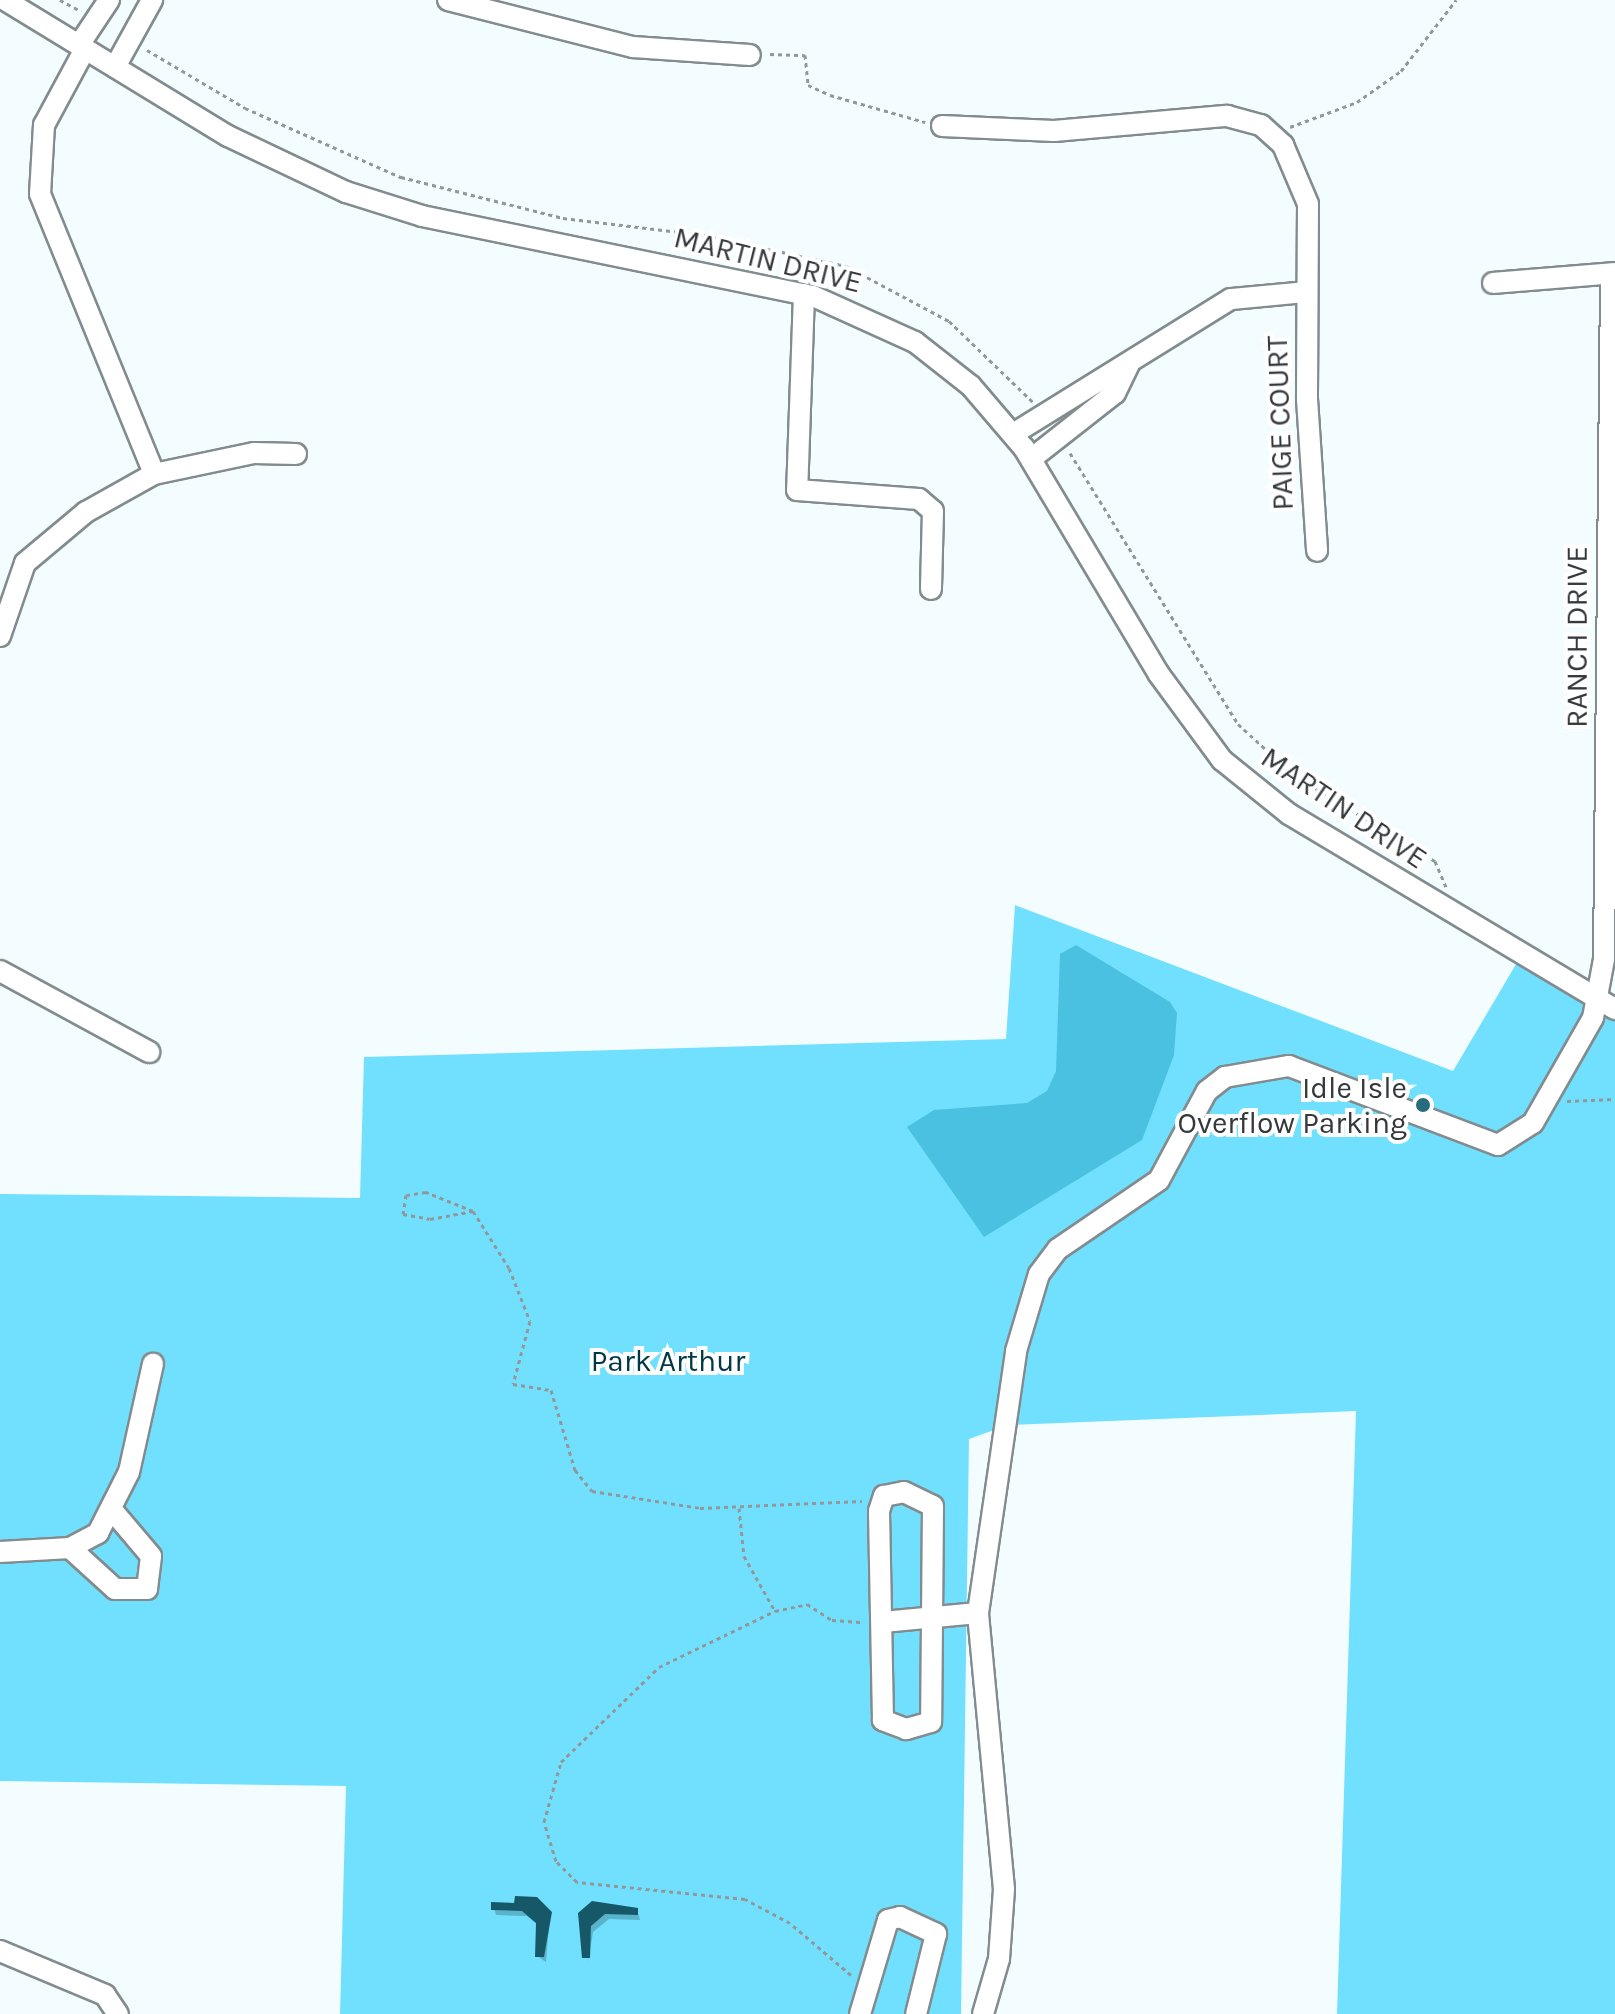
<!DOCTYPE html>
<style>
body{margin:0}
#map{position:relative;width:1615px;height:2014px;overflow:hidden;background:#f3fcfe;font-family:Karla,sans-serif}
div>[style]{position:absolute}
[style*='--x']{left:calc(var(--x)*1px);top:calc(var(--y)*1px);width:calc(var(--w)*1px);rotate:calc(var(--a)*1deg)}
.green>*{inset:0;background:#71e0fe}
.water>*{inset:0;background:#4ac1e0}
.shadow>*{inset:0;background:#0003}
.building>*{inset:0;background:#165868}
.path>*{height:3px;margin-top:-1.5px;transform-origin:0;background:repeating-linear-gradient(90deg,#92989a 0 4px,transparent 0 8px)}
.roads{filter:drop-shadow(2px 0 #828c8f) drop-shadow(-2px 0 #828c8f) drop-shadow(0 2px #828c8f) drop-shadow(0 -2px #828c8f)}
.minor>*{height:20px;margin:-10px;padding:0 10px;transform-origin:10px;border-radius:10px;background:#fff}
.dots>*{width:22px;height:22px;translate:-50% -50%;box-sizing:border-box;border:4px solid #fff;border-radius:50%}
span{translate:-50% -50%;white-space:nowrap;text-align:center;line-height:1.15;-webkit-text-stroke:8px #fff;paint-order:stroke}
.street-label{font-size:30px;color:#35393b}
.poi-label{font-size:30px;color:#35393b}
.right{translate:-100% -50%;text-align:right}
.park-label{font-size:30px;color:#003845}
</style>
<div id="map">
<div class="green">
<i style="clip-path:polygon(1015px 905px,1453px 1071px,1522px 954px,1615px 1011px,1615px 2014px,1337px 2014px,1356px 1411px,1008px 1425px,969px 1439px,961px 2014px,340px 2014px,346px 1786px,0 1781px,0 1194px,360px 1198px,364px 1057px,1006px 1039px)"></i>
</div>
<div class="water">
<i style="clip-path:polygon(1076px 945px,1170px 1002px,1177px 1013px,1174px 1055px,1142px 1140px,984px 1237px,907px 1127px,934px 1110px,1027px 1103px,1047px 1091px,1056px 1071px,1060px 954px)"></i>
</div>
<div class="shadow">
<i style="clip-path:polygon(593px 1903px,637px 1910px,640px 1920px,609px 1919px,593px 1932px,588px 1963px)"></i>
<i style="clip-path:polygon(493px 1904px,550px 1913px,546px 1962px,537px 1956px,538px 1925px,527px 1916px,496px 1915px)"></i>
</div>
<div class="building">
<i style="clip-path:polygon(515px 1896px,537px 1897px,552px 1912px,544px 1957px,535px 1957px,536px 1923px,522px 1911px,491px 1910px,491px 1902px,514px 1903px)"></i>
<i style="clip-path:polygon(592px 1901px,638px 1908px,638px 1915px,605px 1914px,591px 1926px,590px 1958px,582px 1958px,578px 1913px)"></i>
</div>
<div class="path">
<i style="--x:60;--y:0;--w:24;--a:28"></i>
<i style="--x:147;--y:50;--w:114;--a:30.6"></i>
<i style="--x:245;--y:108;--w:171;--a:23.9"></i>
<i style="--x:401;--y:177;--w:167;--a:14.2"></i>
<i style="--x:563;--y:218;--w:142;--a:6.9"></i>
<i style="--x:704;--y:235;--w:145;--a:12.3"></i>
<i style="--x:846;--y:266;--w:117;--a:28.1"></i>
<i style="--x:949;--y:321;--w:117;--a:44"></i>
<i style="--x:770;--y:54;--w:35;--a:2"></i>
<i style="--x:805;--y:55;--w:30;--a:84"></i>
<i style="--x:808;--y:85;--w:24;--a:24"></i>
<i style="--x:830;--y:95;--w:99;--a:15.9"></i>
<i style="--x:1290;--y:127;--w:72;--a:-20.5"></i>
<i style="--x:1357;--y:102;--w:54;--a:-35.2"></i>
<i style="--x:1401;--y:71;--w:90;--a:-52.2"></i>
<i style="--x:1070;--y:453;--w:319;--a:58.2"></i>
<i style="--x:1238;--y:724;--w:77;--a:42.4"></i>
<i style="--x:1295;--y:776;--w:164;--a:31.3"></i>
<i style="--x:1435;--y:861;--w:30;--a:67"></i>
<i style="--x:1567;--y:1101;--w:48;--a:-2.4"></i>
<i style="--x:473;--y:1211;--w:51;--a:-158"></i>
<i style="--x:426;--y:1192;--w:20;--a:171"></i>
<i style="--x:406;--y:1195;--w:19;--a:99"></i>
<i style="--x:403;--y:1214;--w:27;--a:10"></i>
<i style="--x:430;--y:1219;--w:44;--a:-10.5"></i>
<i style="--x:473;--y:1211;--w:67;--a:57.7"></i>
<i style="--x:509;--y:1268;--w:57;--a:68.4"></i>
<i style="--x:530;--y:1321;--w:65;--a:105.1"></i>
<i style="--x:513;--y:1384;--w:38;--a:9"></i>
<i style="--x:551;--y:1390;--w:84;--a:73.3"></i>
<i style="--x:575;--y:1470;--w:27;--a:51"></i>
<i style="--x:592;--y:1491;--w:109;--a:8.9"></i>
<i style="--x:700;--y:1508;--w:162;--a:-2.5"></i>
<i style="--x:739;--y:1508;--w:48;--a:84.1"></i>
<i style="--x:744;--y:1556;--w:63;--a:60.6"></i>
<i style="--x:851;--y:1975;--w:80;--a:-139.6"></i>
<i style="--x:790;--y:1923;--w:51;--a:-151.9"></i>
<i style="--x:745;--y:1899;--w:169;--a:-174.2"></i>
<i style="--x:577;--y:1882;--w:30;--a:-135"></i>
<i style="--x:556;--y:1861;--w:41;--a:-107.1"></i>
<i style="--x:544;--y:1822;--w:62;--a:-74.2"></i>
<i style="--x:561;--y:1762;--w:136;--a:-44.1"></i>
<i style="--x:659;--y:1667;--w:129;--a:-25.8"></i>
<i style="--x:775;--y:1611;--w:33;--a:-12"></i>
<i style="--x:807;--y:1604;--w:30;--a:33"></i>
<i style="--x:832;--y:1620;--w:31;--a:4"></i>
</div>
<div class="roads">
<div class="minor">
<i style="--x:5;--y:0;--w:261;--a:31.4"></i>
<i style="--x:228;--y:136;--w:131;--a:25.4"></i>
<i style="--x:346;--y:192;--w:80;--a:17.5"></i>
<i style="--x:422;--y:216;--w:399;--a:11.6"></i>
<i style="--x:813;--y:296;--w:112;--a:24.3"></i>
<i style="--x:915;--y:342;--w:71;--a:38.2"></i>
<i style="--x:971;--y:386;--w:82;--a:49.5"></i>
<i style="--x:1024;--y:448;--w:262;--a:59.2"></i>
<i style="--x:1158;--y:673;--w:108;--a:53.7"></i>
<i style="--x:1222;--y:760;--w:86;--a:38.9"></i>
<i style="--x:1289;--y:814;--w:380;--a:30.9"></i>
<i style="--x:448;--y:0;--w:191;--a:14.3"></i>
<i style="--x:633;--y:47;--w:117;--a:3.9"></i>
<i style="--x:79;--y:45;--w:54;--a:-56.3"></i>
<i style="--x:85;--y:49;--w:86;--a:118.3"></i>
<i style="--x:44;--y:125;--w:69;--a:93.3"></i>
<i style="--x:40;--y:194;--w:302;--a:67.8"></i>
<i style="--x:154;--y:474;--w:102;--a:-11.9"></i>
<i style="--x:254;--y:453;--w:42;--a:1.4"></i>
<i style="--x:115;--y:67;--w:77;--a:-61.1"></i>
<i style="--x:942;--y:126;--w:112;--a:2.6"></i>
<i style="--x:1054;--y:131;--w:174;--a:-5"></i>
<i style="--x:1227;--y:116;--w:35;--a:15"></i>
<i style="--x:1261;--y:125;--w:30;--a:42"></i>
<i style="--x:1283;--y:145;--w:64;--a:67"></i>
<i style="--x:1308;--y:204;--w:195;--a:90.3"></i>
<i style="--x:1307;--y:399;--w:152;--a:86.2"></i>
<i style="--x:1493;--y:283;--w:122;--a:-4.7"></i>
<i style="--x:804;--y:294;--w:196;--a:92"></i>
<i style="--x:797;--y:490;--w:122;--a:4.2"></i>
<i style="--x:919;--y:499;--w:18;--a:41"></i>
<i style="--x:933;--y:511;--w:78;--a:91.5"></i>
<i style="--x:1013;--y:434;--w:256;--a:-31.8"></i>
<i style="--x:1231;--y:299;--w:75;--a:-5.3"></i>
<i style="--x:1031;--y:459;--w:107;--a:-38.2"></i>
<i style="--x:1115;--y:393;--w:34;--a:-64"></i>
<i style="--x:0;--y:636;--w:77;--a:-71.1"></i>
<i style="--x:25;--y:563;--w:80;--a:-39.9"></i>
<i style="--x:86;--y:512;--w:78;--a:-29.2"></i>
<i style="--x:0;--y:971;--w:170;--a:28.5"></i>
<i style="--x:904;--y:1492;--w:32;--a:26"></i>
<i style="--x:933;--y:1506;--w:216;--a:90.5"></i>
<i style="--x:931;--y:1722;--w:26;--a:164"></i>
<i style="--x:906;--y:1729;--w:25;--a:-159"></i>
<i style="--x:883;--y:1720;--w:209;--a:-91.1"></i>
<i style="--x:879;--y:1511;--w:16;--a:-72"></i>
<i style="--x:884;--y:1496;--w:20;--a:-11"></i>
<i style="--x:70;--y:1548;--w:61;--a:42.3"></i>
<i style="--x:115;--y:1589;--w:32;--a:0"></i>
<i style="--x:147;--y:1589;--w:33;--a:-83"></i>
<i style="--x:151;--y:1556;--w:59;--a:-130.2"></i>
<i style="--x:0;--y:1552;--w:70;--a:-3.3"></i>
<i style="--x:70;--y:1548;--w:32;--a:-28"></i>
<i style="--x:98;--y:1533;--w:68;--a:-63.1"></i>
<i style="--x:129;--y:1472;--w:111;--a:-77.5"></i>
<i style="--x:883;--y:1622;--w:95;--a:-5.4"></i>
<i style="--x:0;--y:1951;--w:114;--a:22.7"></i>
<i style="--x:105;--y:1995;--w:23;--a:56"></i>
<i style="--x:860;--y:2014;--w:98;--a:-73.4"></i>
<i style="--x:888;--y:1920;--w:12;--a:-14"></i>
<i style="--x:900;--y:1917;--w:40;--a:25"></i>
<i style="--x:936;--y:1934;--w:82;--a:104"></i>
<i style="--x:983;--y:2014;--w:57;--a:-73.8"></i>
<i style="--x:999;--y:1959;--w:70;--a:-85.9"></i>
<i style="--x:1004;--y:1889;--w:277;--a:-95.4"></i>
<i style="--x:978;--y:1613;--w:265;--a:-81.7"></i>
<i style="--x:1016;--y:1351;--w:80;--a:-73.4"></i>
<i style="--x:1039;--y:1274;--w:31;--a:-53"></i>
<i style="--x:1058;--y:1249;--w:122;--a:-34.3"></i>
<i style="--x:1159;--y:1180;--w:101;--a:-61.7"></i>
<i style="--x:1207;--y:1091;--w:23;--a:-38"></i>
<i style="--x:1225;--y:1077;--w:65;--a:-9.8"></i>
<i style="--x:1289;--y:1066;--w:223;--a:20.7"></i>
<i style="--x:1498;--y:1145;--w:41;--a:-32.2"></i>
<i style="--x:1533;--y:1123;--w:121;--a:-60.3"></i>
<i style="--x:1593;--y:1018;--w:60;--a:-79.4"></i>
<i style="--x:1604;--y:959;--w:685;--a:-89.41"></i>
</div>
</div>
<div class="dots">
<i style="left:1423px;top:1105px;background:#296c7d"></i>
</div>
<div class="street-label">
<span style="left:768px;top:260px;rotate:14deg">MARTIN DRIVE</span>
<span style="left:1280px;top:423px;rotate:-92deg">PAIGE COURT</span>
<span style="left:1577px;top:637px;rotate:-90deg">RANCH DRIVE</span>
<span style="left:1344px;top:808px;rotate:34deg">MARTIN DRIVE</span>
</div>
<div class="poi-label">
<span class="right" style="left:1407px;top:1105px">Idle Isle<br>Overflow Parking</span>
</div>
<div class="park-label">
<span style="left:668px;top:1361px">Park Arthur</span>
</div>
</div>
